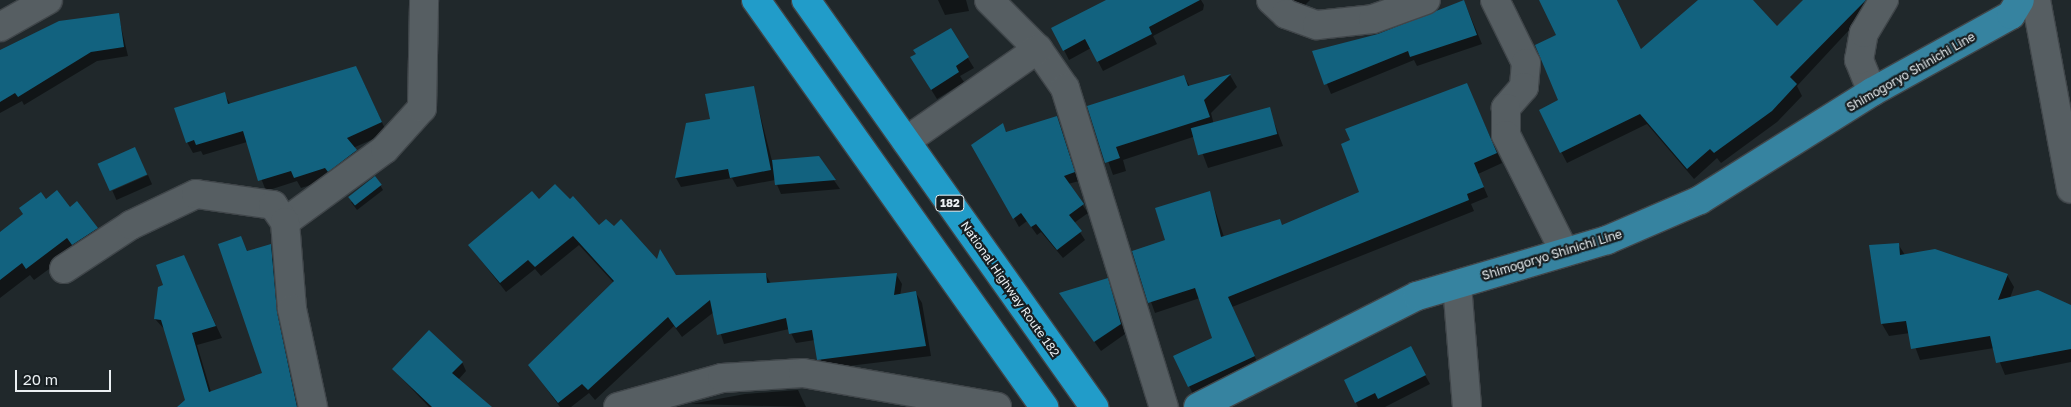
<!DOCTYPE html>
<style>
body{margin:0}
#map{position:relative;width:2071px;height:407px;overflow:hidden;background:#20282b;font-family:"Golos Text",sans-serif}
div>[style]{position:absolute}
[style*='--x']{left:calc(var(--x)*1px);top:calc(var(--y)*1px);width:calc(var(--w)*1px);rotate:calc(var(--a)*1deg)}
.shadow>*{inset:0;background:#0007;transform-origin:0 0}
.building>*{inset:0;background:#12627f;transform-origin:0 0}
.roads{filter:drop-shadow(1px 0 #40464a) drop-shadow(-1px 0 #40464a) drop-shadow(0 1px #40464a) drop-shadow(0 -1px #40464a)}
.minor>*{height:28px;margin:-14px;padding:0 14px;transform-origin:14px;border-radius:14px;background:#565e62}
.major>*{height:28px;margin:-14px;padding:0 14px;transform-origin:14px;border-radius:14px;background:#3683a0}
.highway>*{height:28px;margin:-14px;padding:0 14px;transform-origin:14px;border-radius:14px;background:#219cc9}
span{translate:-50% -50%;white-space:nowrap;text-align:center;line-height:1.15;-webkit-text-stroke:4.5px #171e21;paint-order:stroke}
.shield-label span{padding:1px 4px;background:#171e21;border:1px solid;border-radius:4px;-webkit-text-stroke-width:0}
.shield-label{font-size:11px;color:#ebf0f3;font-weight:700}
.street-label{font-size:12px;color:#ebf0f3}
.scale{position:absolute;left:15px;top:370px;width:96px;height:22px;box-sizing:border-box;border:2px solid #ebf0f3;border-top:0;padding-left:6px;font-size:15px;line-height:18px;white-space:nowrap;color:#ebf0f3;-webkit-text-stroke:4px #171e21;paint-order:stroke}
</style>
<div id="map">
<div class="shadow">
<i style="clip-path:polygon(938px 0,966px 0,969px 11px,945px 15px)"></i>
<i style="clip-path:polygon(1108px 0,1201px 0,1204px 5px,1203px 10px,1153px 36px,1157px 44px,1103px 71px,1091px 48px,1069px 60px,1064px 50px)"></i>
<i style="clip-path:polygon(1293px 0,1310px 0,1301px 9px)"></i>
<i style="clip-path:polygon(1541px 0,1617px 0,1642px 51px,1700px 0,1752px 0,1777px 28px,1804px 0,1877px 0,1797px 86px,1802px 96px,1777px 122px,1721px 163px,1717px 158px,1694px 179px,1647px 124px,1567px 163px,1540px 111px,1560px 101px,1558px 35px)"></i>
<i style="clip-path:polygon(1464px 1px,1482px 44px,1417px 66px,1414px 60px,1331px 94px,1314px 52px,1379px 35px)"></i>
<i style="clip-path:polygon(118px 14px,128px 56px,97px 61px,24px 105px,22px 101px,0 113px,0 52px)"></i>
<i style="clip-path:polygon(950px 29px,974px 68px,960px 76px,964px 82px,937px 99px,917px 67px)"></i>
<i style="clip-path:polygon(356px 67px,387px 133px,353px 148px,362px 162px,332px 178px,301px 188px,297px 181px,266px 191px,247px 142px,203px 155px,201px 151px,193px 153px,187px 142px,224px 94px,231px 105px)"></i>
<i style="clip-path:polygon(1230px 75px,1237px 87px,1211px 113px,1214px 125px,1269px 109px,1283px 146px,1208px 168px,1196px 136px,1123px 160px,1126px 171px,1113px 175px,1089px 107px,1184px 76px,1190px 87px)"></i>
<i style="clip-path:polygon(1466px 84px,1502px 163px,1478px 174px,1488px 197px,1471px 204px,1474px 211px,1232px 307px,1259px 366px,1194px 396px,1189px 386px,1213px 339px,1200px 298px,1155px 313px,1133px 252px,1166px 241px,1209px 192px,1224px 237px,1282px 226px,1361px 193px)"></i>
<i style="clip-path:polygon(753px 87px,772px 161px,818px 157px,840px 189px,781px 194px,775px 180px,737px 187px,732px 178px,681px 187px,676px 178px,687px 125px,711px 120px)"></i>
<i style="clip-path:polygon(1057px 117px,1079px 181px,1068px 184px,1088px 213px,1074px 223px,1085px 240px,1063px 258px,1041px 232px,1037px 235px,1027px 221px,1019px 227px,973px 145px,1002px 125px,1007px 133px)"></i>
<i style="left:148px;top:175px;width:10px;height:39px;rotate:66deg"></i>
<i style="clip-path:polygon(380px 185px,383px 190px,357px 210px,351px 202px)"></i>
<i style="clip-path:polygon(46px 201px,70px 209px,97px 229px,104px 241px,75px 250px,34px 280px,30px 275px,0 298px,0 233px)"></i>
<i style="clip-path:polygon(539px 201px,599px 227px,675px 276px,766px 275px,771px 284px,896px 274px,902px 284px,900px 296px,916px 293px,922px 303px,931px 356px,824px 369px,815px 340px,796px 343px,789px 329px,724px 344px,714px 312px,682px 337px,674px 326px,595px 400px,589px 393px,571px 407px,560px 407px,530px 366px,614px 283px,579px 245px,541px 276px,535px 269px,506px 292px,469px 245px)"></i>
<i style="clip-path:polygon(240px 237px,248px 252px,270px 246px,277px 257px,300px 407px,191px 407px,166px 331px,155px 319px,164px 286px,184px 257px,222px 338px,197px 345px,211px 392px,264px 374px)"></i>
<i style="clip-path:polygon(1898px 244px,1905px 255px,1935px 250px,2007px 275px,2014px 287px,2010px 298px,2071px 306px,2071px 362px,2005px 375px,1994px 348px,1920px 360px,1910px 333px,1889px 336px,1882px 324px,1870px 246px)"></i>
<i style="clip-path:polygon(1107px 280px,1125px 334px,1101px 351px,1066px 302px)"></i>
<i style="clip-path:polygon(1415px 357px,1430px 384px,1385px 407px,1358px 407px,1346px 381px)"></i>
<i style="clip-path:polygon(462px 362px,466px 371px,458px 380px,490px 407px,429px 407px,393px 369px)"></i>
<i style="clip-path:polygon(798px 390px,806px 407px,691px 404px,745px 394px)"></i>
</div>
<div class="building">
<i style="clip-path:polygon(1106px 0,1200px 0,1149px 27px,1152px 34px,1097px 62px,1085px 39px,1063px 51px,1051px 28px)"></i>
<i style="clip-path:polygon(1464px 0,1477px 35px,1410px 57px,1408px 51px,1324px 85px,1312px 51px,1378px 34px)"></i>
<i style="clip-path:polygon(1539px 0,1617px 0,1641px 49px,1698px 0,1753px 0,1777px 26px,1803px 0,1866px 0,1790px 77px,1797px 84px,1772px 111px,1714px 153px,1710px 149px,1687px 169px,1640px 114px,1560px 153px,1539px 110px,1558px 100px,1535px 45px,1556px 35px)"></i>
<i style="clip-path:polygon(119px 13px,124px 47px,91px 52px,18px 97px,15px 93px,0 102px,0 50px,59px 21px)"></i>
<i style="clip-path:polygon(951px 28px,969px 57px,956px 66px,959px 72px,931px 90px,910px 57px,916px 54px,913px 50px)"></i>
<i style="clip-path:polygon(356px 66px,382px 122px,347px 138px,357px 150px,328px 172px,325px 168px,294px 178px,291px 171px,258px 181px,243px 131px,196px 145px,194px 140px,186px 143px,174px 108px,225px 92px,228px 104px)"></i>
<i style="clip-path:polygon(1231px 74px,1204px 100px,1210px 117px,1116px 147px,1120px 158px,1105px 163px,1087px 106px,1184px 75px,1188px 86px)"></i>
<i style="clip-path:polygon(1467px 83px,1497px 153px,1474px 163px,1484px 187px,1467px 194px,1469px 200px,1228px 297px,1255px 356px,1188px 387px,1173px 356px,1212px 338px,1195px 288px,1148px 303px,1132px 251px,1165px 240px,1155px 208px,1210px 191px,1221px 237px,1280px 219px,1282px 225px,1359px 192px,1341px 144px,1350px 140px,1345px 129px)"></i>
<i style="clip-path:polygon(754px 86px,771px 170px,730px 178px,728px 169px,675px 178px,686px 123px,710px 119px,705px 94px)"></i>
<i style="left:1270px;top:107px;width:28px;height:82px;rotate:75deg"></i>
<i style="clip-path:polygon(1057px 116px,1075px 172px,1064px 176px,1084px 204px,1069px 215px,1082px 231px,1057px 250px,1036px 224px,1031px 227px,1021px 213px,1013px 219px,971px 145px,1003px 123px,1006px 132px)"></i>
<i style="left:135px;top:147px;width:30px;height:41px;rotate:66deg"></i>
<i style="clip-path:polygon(819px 156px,836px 180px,775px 185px,772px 160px)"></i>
<i style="left:375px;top:176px;width:11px;height:34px;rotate:52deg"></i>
<i style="clip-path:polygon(555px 184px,570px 199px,573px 196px,599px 225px,606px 219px,614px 226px,621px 219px,657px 259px,660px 249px,676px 275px,766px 273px,767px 283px,897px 273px,894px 295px,916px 291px,926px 346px,817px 360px,812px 330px,789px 334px,786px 318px,717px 335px,710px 300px,676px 328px,668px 317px,588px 390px,582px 384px,558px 403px,528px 365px,614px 281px,573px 236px,535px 267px,528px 260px,500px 283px,468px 245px,532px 191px,539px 199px)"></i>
<i style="clip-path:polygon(57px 190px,70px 207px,77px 201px,98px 228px,72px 245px,67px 238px,26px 269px,22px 263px,0 280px,0 232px,23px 214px,19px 208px,41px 192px,46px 199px)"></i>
<i style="clip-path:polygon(241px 236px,247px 251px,271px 244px,277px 312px,297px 407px,177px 407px,185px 400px,161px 320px,154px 319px,158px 287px,163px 285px,156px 265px,184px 255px,216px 326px,192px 333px,209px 392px,262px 373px,218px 244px)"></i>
<i style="clip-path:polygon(1899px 243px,1900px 255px,1935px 249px,2008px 274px,1998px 300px,2038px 290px,2071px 305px,2071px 349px,1996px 363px,1990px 336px,1911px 349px,1906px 321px,1881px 324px,1869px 245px)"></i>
<i style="clip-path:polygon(1108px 278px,1121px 324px,1094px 342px,1059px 293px)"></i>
<i style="clip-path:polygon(429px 330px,463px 362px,452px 373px,492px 407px,432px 407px,392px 369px)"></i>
<i style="clip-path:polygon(1411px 346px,1426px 375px,1378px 399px,1375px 393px,1355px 403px,1344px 380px)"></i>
</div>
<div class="roads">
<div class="minor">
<i style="--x:989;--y:0;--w:69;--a:45"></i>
<i style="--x:1038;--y:49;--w:47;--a:55.3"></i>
<i style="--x:1065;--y:88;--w:334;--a:72.8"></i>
<i style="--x:1271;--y:0;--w:21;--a:43"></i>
<i style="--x:1286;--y:14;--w:33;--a:20"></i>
<i style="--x:1317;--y:25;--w:56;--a:-6.1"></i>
<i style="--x:1373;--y:19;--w:56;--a:-19.7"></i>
<i style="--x:1495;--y:0;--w:70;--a:63.8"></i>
<i style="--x:1526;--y:63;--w:24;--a:95"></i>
<i style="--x:1524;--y:87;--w:28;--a:131"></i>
<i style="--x:1506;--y:108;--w:27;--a:90"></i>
<i style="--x:1506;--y:135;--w:130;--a:63.4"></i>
<i style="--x:2036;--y:0;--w:192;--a:79.5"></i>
<i style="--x:0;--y:27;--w:55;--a:-29.4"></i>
<i style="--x:1872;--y:92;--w:35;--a:-112"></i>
<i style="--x:1859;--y:60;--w:27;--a:-80"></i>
<i style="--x:1864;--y:33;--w:39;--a:-59"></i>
<i style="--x:906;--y:141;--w:161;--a:-34.9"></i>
<i style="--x:285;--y:222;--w:124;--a:-36.1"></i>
<i style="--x:385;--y:149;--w:55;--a:-47.9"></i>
<i style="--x:422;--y:108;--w:108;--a:-88.9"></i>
<i style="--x:64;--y:269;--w:80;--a:-33.3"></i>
<i style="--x:131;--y:225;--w:72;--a:-25.5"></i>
<i style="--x:196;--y:194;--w:78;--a:8.1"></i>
<i style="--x:273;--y:205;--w:21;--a:55"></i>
<i style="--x:285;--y:222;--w:87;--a:85.4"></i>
<i style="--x:292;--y:309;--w:100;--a:77.9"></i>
<i style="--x:1457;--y:285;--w:122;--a:85.3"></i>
<i style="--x:618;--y:407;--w:108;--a:-15.6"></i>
<i style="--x:722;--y:378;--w:81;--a:-3.5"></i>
<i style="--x:803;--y:373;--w:197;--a:9.9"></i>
</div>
<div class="major">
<i style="--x:1198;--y:407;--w:246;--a:-26.9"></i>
<i style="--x:1417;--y:296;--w:198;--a:-16.4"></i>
<i style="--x:1607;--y:240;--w:101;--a:-23.3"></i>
<i style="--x:1700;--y:200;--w:203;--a:-32.1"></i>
<i style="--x:1872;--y:92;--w:159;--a:-29"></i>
<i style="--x:2011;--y:15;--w:17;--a:-59"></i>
</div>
<div class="highway">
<i style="--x:756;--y:0;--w:499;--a:54.7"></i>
<i style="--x:806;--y:0;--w:499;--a:54.7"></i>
</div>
</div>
<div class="shield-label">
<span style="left:950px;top:203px">182</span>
</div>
<div class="street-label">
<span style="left:1911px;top:72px;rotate:-30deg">Shimogoryo Shinichi Line</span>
<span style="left:1552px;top:255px;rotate:-17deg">Shimogoryo Shinichi Line</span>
<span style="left:1010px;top:289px;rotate:55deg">National Highway Route 182</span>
</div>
<div class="scale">20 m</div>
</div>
